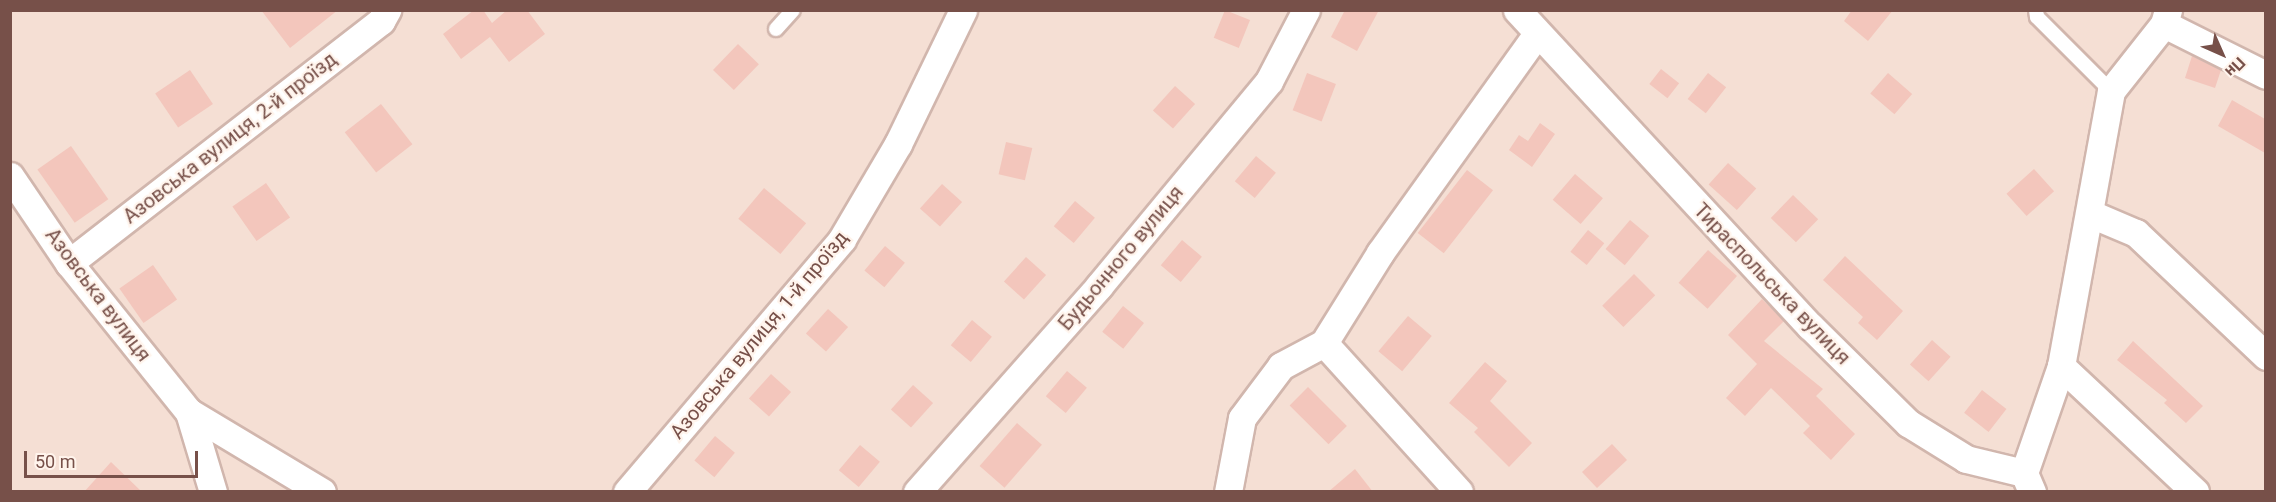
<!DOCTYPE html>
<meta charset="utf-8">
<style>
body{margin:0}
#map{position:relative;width:2276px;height:502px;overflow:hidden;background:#fdefe5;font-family:Roboto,sans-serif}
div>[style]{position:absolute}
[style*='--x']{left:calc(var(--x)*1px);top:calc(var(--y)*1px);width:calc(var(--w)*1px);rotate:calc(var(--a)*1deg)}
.residential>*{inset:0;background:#f5dfd4;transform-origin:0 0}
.building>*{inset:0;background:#f3c6bc;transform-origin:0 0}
.roads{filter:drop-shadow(2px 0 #d1b6ad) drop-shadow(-2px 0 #d1b6ad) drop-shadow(0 2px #d1b6ad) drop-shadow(0 -2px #d1b6ad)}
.lane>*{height:14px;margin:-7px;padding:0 7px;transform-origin:7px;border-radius:7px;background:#fff}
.street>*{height:27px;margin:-13.5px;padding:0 13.5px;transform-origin:13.5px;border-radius:13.5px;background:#fff}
span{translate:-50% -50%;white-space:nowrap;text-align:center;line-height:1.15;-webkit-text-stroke:4.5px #fff4ec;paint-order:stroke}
.street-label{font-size:20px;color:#775049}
.frame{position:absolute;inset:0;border:12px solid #775049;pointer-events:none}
.north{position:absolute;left:2192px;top:24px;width:60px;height:60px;-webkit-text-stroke:4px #fff4ec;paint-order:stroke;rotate:135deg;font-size:16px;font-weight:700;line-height:24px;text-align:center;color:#775049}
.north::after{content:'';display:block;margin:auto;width:21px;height:27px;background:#775049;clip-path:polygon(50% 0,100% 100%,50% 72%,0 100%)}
.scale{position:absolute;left:24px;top:451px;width:174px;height:27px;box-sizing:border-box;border:3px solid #775049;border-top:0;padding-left:8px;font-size:18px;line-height:21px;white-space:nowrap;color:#775049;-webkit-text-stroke:4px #fff4ec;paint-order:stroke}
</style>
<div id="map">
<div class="residential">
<i style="left:11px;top:11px;width:2254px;height:480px"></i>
</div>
<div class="building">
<i style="clip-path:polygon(261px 10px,338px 10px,290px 48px)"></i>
<i style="clip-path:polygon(474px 10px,483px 10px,492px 23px,507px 10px,527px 10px,545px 34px,509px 62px,490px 37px,461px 59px,443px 34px)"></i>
<i style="left:1225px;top:10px;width:27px;height:30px;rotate:22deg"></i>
<i style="clip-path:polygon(1345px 10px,1379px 10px,1357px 51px,1331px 37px)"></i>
<i style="clip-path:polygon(1852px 10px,1893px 10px,1868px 41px,1844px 21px)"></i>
<i style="left:738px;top:44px;width:29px;height:36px;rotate:44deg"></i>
<i style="clip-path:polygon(2192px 56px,2221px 70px,2215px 88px,2185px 78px)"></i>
<i style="left:1661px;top:69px;width:23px;height:19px;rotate:38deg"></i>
<i style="left:190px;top:70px;width:41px;height:42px;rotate:56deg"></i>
<i style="left:1307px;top:73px;width:31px;height:40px;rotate:21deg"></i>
<i style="left:1708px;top:73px;width:23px;height:33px;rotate:38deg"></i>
<i style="left:1888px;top:73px;width:32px;height:27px;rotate:41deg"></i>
<i style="left:1175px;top:86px;width:27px;height:33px;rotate:42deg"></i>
<i style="clip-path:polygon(2232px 100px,2265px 119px,2265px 153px,2218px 126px)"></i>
<i style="left:381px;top:104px;width:51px;height:46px;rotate:52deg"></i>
<i style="clip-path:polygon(1540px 123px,1555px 134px,1532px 167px,1509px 150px,1519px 135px,1528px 141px)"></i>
<i style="left:1006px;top:142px;width:27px;height:33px;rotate:13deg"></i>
<i style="left:71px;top:146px;width:65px;height:41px;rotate:55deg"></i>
<i style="left:1256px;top:156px;width:26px;height:33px;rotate:40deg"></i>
<i style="left:1728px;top:163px;width:38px;height:29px;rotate:42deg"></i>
<i style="left:2034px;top:169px;width:30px;height:37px;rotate:48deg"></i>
<i style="left:1467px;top:170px;width:33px;height:80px;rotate:38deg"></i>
<i style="left:1575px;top:174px;width:37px;height:34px;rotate:41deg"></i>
<i style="left:266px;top:183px;width:42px;height:41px;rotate:55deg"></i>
<i style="left:942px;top:184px;width:27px;height:33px;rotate:42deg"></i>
<i style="left:764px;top:188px;width:55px;height:40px;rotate:40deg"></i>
<i style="left:1793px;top:195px;width:35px;height:32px;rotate:44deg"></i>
<i style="left:1075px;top:201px;width:26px;height:33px;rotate:40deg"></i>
<i style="left:1630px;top:220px;width:25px;height:38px;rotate:40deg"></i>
<i style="left:1588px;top:230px;width:21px;height:28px;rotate:39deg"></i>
<i style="left:1182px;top:240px;width:26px;height:33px;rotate:40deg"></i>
<i style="left:885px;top:246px;width:26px;height:32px;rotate:40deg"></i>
<i style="left:1708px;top:250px;width:39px;height:44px;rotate:42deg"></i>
<i style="clip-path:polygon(1845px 256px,1903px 311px,1877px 340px,1858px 323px,1863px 317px,1823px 280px)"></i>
<i style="left:1026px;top:257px;width:27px;height:33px;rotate:42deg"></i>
<i style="left:153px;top:265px;width:42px;height:41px;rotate:55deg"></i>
<i style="left:1634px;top:274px;width:30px;height:45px;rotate:45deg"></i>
<i style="clip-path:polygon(1762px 299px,1784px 321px,1764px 341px,1823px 389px,1816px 396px,1855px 434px,1831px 460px,1803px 433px,1810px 426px,1771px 388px,1745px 416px,1726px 398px,1757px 364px,1728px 335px)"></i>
<i style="left:1123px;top:306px;width:27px;height:33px;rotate:39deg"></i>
<i style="left:828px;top:309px;width:27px;height:33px;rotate:42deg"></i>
<i style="left:1408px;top:316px;width:31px;height:46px;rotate:40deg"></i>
<i style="left:972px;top:320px;width:26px;height:33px;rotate:40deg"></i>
<i style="left:1932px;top:340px;width:25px;height:33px;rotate:42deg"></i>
<i style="clip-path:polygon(2133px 341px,2203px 406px,2186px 423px,2164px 403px,2167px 400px,2117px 360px)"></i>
<i style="clip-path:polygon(1485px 362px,1507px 381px,1490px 401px,1532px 443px,1509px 467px,1474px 432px,1478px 428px,1449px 403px)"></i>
<i style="left:1067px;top:371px;width:26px;height:33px;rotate:40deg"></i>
<i style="left:771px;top:374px;width:27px;height:33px;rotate:42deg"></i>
<i style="left:913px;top:385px;width:27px;height:33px;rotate:42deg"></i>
<i style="left:1308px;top:387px;width:55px;height:26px;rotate:45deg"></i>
<i style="left:1982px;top:390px;width:31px;height:29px;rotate:38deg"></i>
<i style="left:1017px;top:423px;width:33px;height:57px;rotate:41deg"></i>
<i style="left:715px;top:436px;width:26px;height:32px;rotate:40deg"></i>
<i style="left:1612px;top:444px;width:22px;height:41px;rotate:47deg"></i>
<i style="left:860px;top:445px;width:26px;height:33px;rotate:40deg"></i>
<i style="clip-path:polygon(111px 462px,142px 492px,84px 492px)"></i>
<i style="clip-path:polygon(1355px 469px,1373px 492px,1328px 492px)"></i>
</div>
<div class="roads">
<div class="lane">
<i style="--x:2036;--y:10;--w:7;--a:82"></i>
<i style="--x:2037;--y:17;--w:105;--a:45"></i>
<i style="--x:776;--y:29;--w:25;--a:-48"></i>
</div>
<div class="street">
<i style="--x:1517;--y:10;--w:431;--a:47.2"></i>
<i style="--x:1810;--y:326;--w:138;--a:44.7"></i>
<i style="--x:1908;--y:423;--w:68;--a:31.8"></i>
<i style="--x:1966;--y:459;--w:60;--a:13.6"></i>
<i style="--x:2024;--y:473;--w:21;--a:67"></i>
<i style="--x:2164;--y:24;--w:114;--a:26.6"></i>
<i style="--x:10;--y:176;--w:105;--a:55.9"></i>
<i style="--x:69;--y:263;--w:191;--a:51.2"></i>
<i style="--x:189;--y:412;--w:155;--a:31"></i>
<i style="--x:2091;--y:214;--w:49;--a:22.9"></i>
<i style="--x:2136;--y:233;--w:179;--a:43.4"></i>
<i style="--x:69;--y:263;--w:395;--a:-37.8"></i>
<i style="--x:381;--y:21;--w:13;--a:-61"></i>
<i style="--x:1324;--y:343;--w:201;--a:47.8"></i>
<i style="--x:2061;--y:366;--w:184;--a:43.2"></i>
<i style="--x:189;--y:412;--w:84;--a:73.3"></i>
<i style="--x:2024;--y:473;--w:113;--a:-70.9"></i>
<i style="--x:2061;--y:366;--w:280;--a:-79.7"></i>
<i style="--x:2111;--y:91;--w:85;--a:-51.7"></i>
<i style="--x:2164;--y:24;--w:15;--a:-74"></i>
<i style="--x:627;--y:492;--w:332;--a:-49.6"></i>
<i style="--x:842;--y:239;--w:110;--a:-59.5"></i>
<i style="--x:898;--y:144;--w:149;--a:-64.1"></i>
<i style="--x:917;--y:492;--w:275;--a:-48.5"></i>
<i style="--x:1099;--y:286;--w:266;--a:-50.3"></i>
<i style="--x:1269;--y:81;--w:80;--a:-62.5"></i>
<i style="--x:1228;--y:492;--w:75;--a:-79.3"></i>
<i style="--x:1242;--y:418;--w:65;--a:-53.1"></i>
<i style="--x:1281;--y:366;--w:49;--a:-28.1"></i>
<i style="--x:1324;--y:343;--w:106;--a:-58.1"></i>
<i style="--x:1380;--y:253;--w:269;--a:-54.4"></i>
</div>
</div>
<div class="street-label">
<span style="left:230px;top:138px;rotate:-38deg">Азовська вулиця, 2-й проїзд</span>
<span style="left:1121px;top:258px;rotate:-50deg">Будьонного вулиця</span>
<span style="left:1772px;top:284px;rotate:46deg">Тираспольська вулиця</span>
<span style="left:98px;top:295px;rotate:53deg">Азовська вулиця</span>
<span style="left:759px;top:335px;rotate:-50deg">Азовська вулиця, 1-й проїзд</span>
</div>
<div class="frame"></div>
<div class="north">Пн</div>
<div class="scale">50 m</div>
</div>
